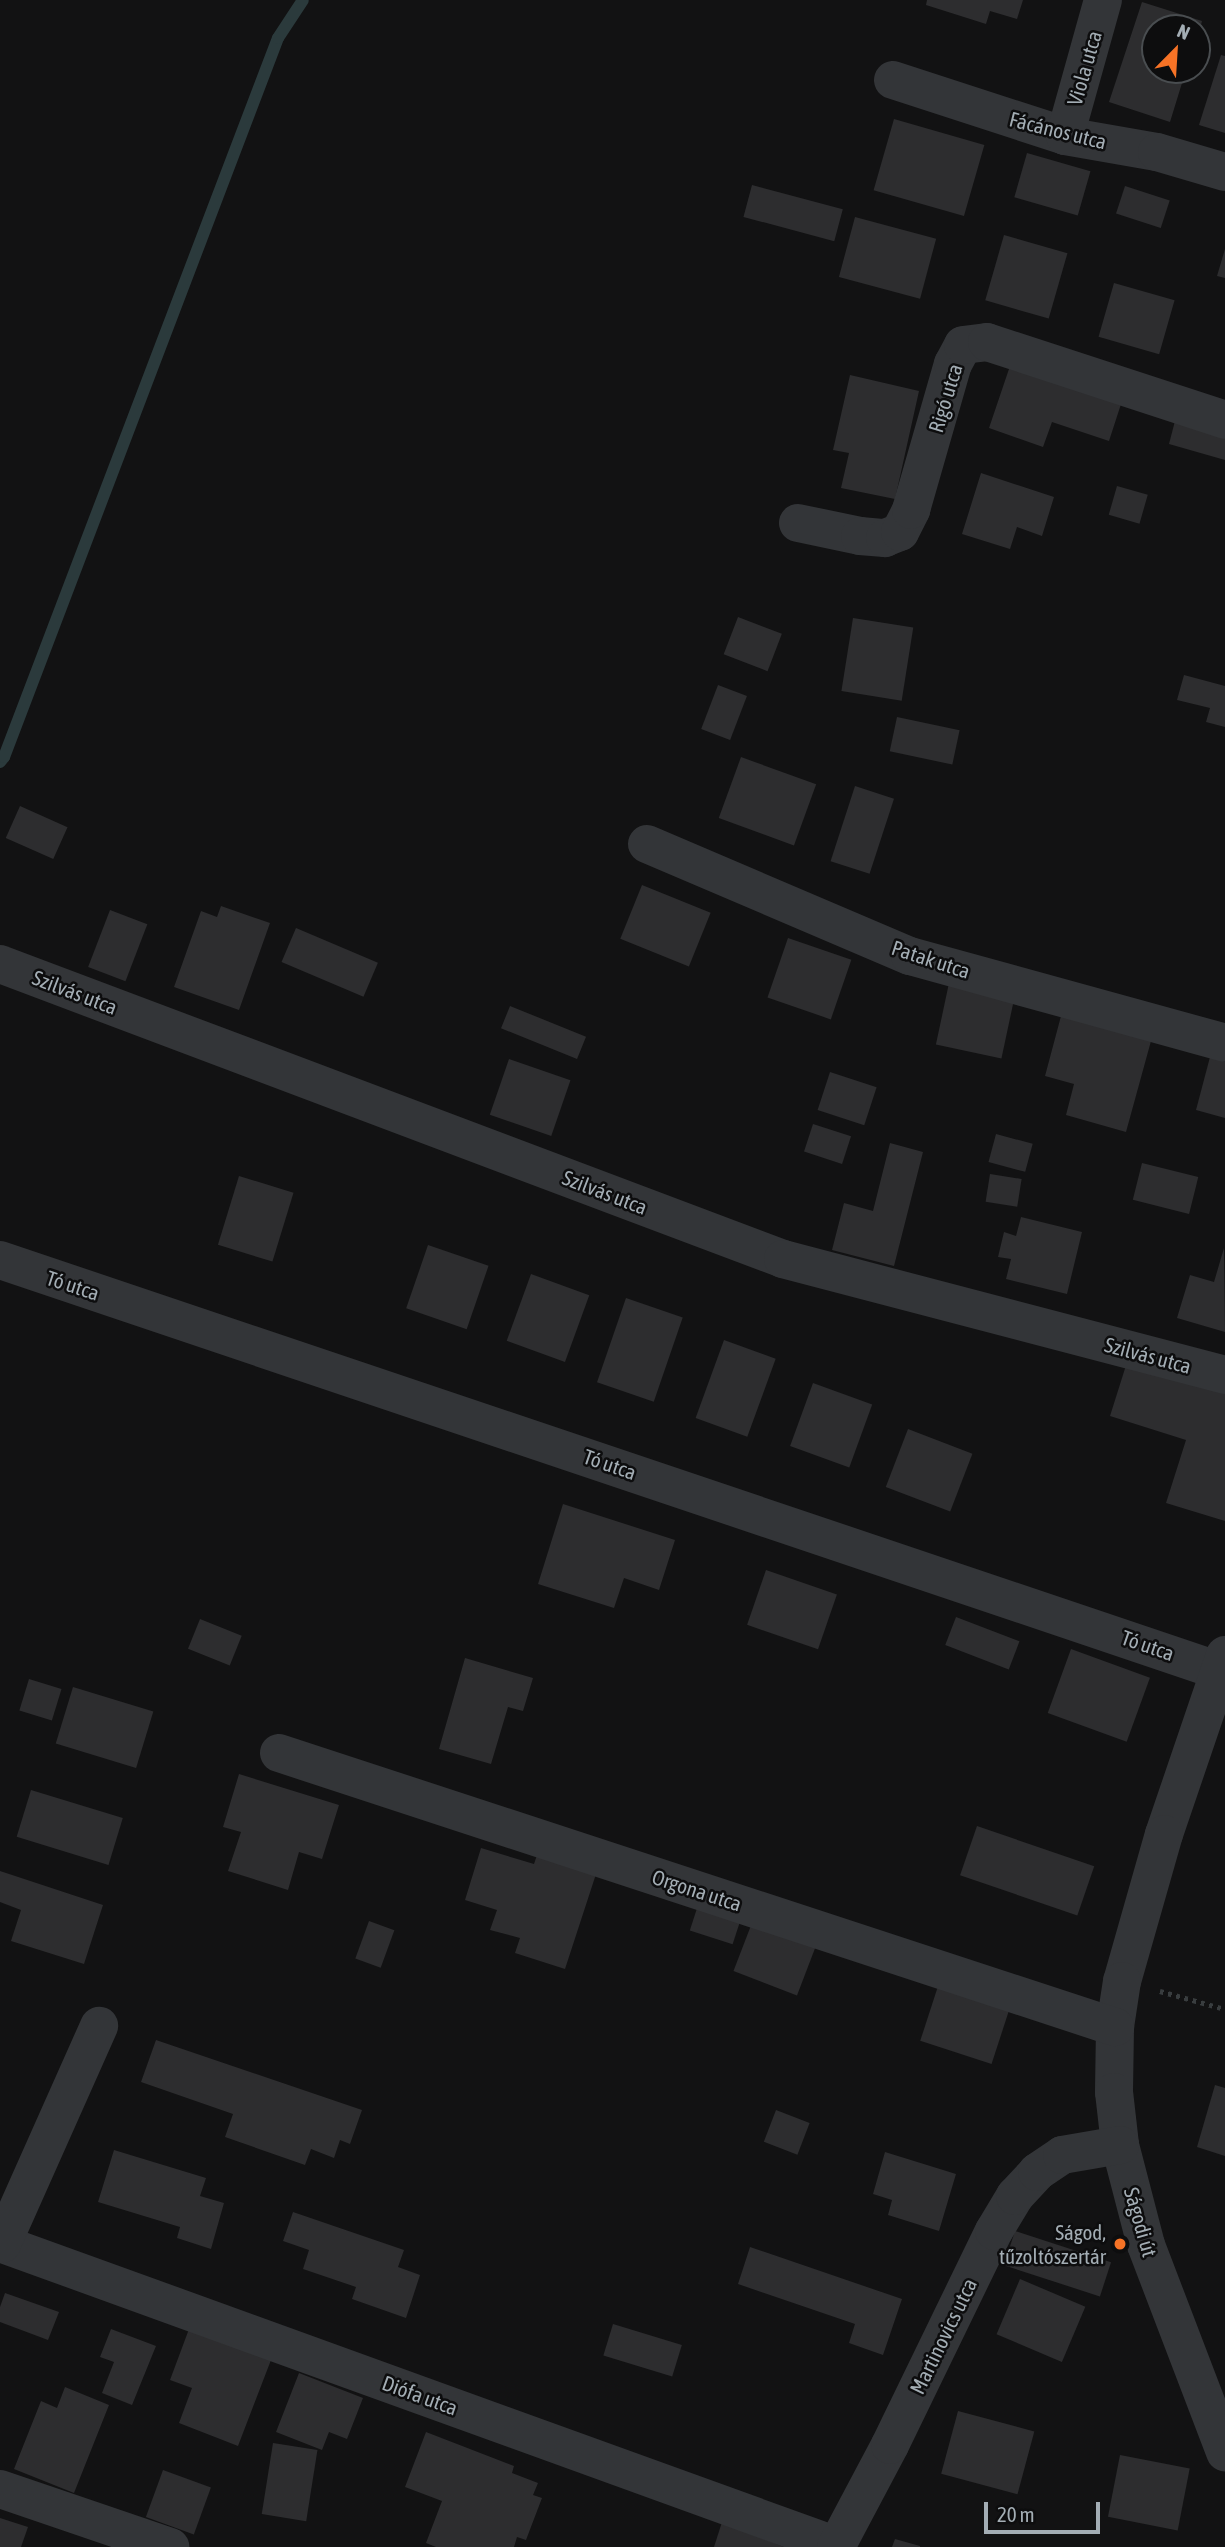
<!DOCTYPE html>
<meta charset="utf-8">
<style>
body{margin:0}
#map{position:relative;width:1225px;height:2547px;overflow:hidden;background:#121213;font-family:"Asap Condensed",sans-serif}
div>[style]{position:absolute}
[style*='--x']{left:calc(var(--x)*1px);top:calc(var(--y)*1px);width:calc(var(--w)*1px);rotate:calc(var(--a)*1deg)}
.stream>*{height:12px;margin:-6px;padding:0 6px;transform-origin:6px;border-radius:6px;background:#2b3a3c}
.building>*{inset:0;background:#2d2d2f;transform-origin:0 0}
.path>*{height:4.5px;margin-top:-2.25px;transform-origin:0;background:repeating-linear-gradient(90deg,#393d3f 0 3.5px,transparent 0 8.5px)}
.minor>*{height:38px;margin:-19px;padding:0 19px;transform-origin:19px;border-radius:19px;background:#333538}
.dots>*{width:19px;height:19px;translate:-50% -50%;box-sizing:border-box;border:4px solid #0d0d0e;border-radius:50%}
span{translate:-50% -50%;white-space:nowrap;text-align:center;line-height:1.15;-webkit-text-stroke:5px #0d0d0e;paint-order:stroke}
.street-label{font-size:21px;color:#a3adb4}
.poi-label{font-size:21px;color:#a3adb4}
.right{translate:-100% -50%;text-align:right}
.north{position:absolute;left:1141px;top:14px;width:70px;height:70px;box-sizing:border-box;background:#0d0d0e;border:2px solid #494d50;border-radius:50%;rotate:24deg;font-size:19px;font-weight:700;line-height:28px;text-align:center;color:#a3adb4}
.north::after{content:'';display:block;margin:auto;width:24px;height:32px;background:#f77326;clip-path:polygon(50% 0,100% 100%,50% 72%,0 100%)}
.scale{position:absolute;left:984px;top:2502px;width:116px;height:32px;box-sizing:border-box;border:4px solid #a3adb4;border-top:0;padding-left:9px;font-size:21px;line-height:24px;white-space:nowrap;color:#a3adb4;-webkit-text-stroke:5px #0d0d0e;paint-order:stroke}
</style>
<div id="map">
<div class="stream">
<i style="--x:0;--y:762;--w:6;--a:-51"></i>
<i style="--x:4;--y:757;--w:769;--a:-69.14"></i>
<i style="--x:278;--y:38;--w:45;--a:-56.7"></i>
</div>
<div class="building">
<i style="clip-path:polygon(927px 0,1023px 0,1017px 19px,990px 11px,986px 24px,926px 5px)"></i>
<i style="clip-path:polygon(1142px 2px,1202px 21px,1198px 36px,1197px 28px,1155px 28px,1155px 70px,1186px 70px,1170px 122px,1109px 102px)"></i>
<i style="clip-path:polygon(1221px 55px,1225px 56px,1225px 133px,1199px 125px)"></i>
<i style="left:894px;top:119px;width:94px;height:74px;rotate:16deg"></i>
<i style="left:1027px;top:153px;width:66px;height:46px;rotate:16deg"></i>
<i style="left:752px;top:185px;width:94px;height:33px;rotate:15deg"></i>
<i style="left:1125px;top:186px;width:47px;height:29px;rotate:18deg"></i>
<i style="left:855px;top:217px;width:84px;height:62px;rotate:15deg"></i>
<i style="left:1004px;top:235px;width:66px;height:68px;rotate:16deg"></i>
<i style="clip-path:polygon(1225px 249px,1225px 278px,1217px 276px)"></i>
<i style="left:1114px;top:283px;width:63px;height:56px;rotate:16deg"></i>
<i style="clip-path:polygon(1011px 363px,1122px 401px,1109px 441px,1052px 422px,1043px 447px,989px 428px)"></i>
<i style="clip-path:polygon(850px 375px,919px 391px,895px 499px,841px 488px,849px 453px,833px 450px)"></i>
<i style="clip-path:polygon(1176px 417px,1225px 431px,1225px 460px,1169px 444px)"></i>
<i style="clip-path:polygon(981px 473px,1054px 497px,1042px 536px,1017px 527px,1010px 549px,962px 534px)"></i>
<i style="left:1117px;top:486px;width:32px;height:30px;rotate:16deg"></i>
<i style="left:738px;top:617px;width:47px;height:40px;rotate:21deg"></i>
<i style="left:853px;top:618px;width:61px;height:74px;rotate:9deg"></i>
<i style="clip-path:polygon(1184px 675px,1225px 686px,1225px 727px,1206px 722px,1210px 708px,1177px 700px)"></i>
<i style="left:718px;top:685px;width:31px;height:47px;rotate:21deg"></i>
<i style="left:897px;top:717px;width:64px;height:35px;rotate:12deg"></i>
<i style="left:741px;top:757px;width:80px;height:65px;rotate:20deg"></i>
<i style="left:855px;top:786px;width:41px;height:79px;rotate:18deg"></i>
<i style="left:20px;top:806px;width:52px;height:35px;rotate:24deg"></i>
<i style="left:642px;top:885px;width:74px;height:58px;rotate:22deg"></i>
<i style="clip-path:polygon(221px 906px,270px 923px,239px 1010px,174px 987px,201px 911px,217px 917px)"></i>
<i style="left:110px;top:910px;width:40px;height:61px;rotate:21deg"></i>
<i style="left:296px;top:928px;width:89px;height:37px;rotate:23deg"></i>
<i style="left:788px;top:938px;width:67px;height:63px;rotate:19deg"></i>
<i style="left:949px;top:983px;width:67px;height:63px;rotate:12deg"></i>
<i style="left:510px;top:1006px;width:82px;height:24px;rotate:22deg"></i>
<i style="clip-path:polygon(1061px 1016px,1151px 1041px,1126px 1132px,1066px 1115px,1074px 1084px,1045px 1076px)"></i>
<i style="clip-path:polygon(1210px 1057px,1225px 1062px,1225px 1118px,1196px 1110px)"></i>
<i style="left:509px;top:1059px;width:65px;height:59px;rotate:19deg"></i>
<i style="left:830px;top:1072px;width:49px;height:40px;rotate:18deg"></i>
<i style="left:813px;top:1124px;width:40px;height:29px;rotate:18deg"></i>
<i style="left:996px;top:1134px;width:38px;height:29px;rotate:15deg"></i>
<i style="clip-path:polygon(890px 1143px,923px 1152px,894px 1266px,832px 1250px,844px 1203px,873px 1211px)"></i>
<i style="left:1142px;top:1163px;width:58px;height:38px;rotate:14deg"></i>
<i style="left:990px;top:1174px;width:32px;height:28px;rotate:9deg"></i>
<i style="left:239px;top:1176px;width:57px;height:72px;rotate:17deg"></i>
<i style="clip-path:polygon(1021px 1217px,1082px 1232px,1067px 1294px,1006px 1279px,1011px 1259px,998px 1257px,1004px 1232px,1016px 1236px)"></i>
<i style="left:428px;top:1245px;width:64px;height:67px;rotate:19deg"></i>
<i style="clip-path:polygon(1224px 1248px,1225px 1332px,1177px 1318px,1190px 1275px,1214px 1282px)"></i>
<i style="left:531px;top:1274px;width:62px;height:71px;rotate:20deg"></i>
<i style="left:626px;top:1298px;width:60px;height:89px;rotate:19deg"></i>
<i style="left:724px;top:1340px;width:55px;height:83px;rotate:20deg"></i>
<i style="clip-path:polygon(1128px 1359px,1225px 1389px,1225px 1521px,1166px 1503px,1186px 1440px,1110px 1416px)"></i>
<i style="left:813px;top:1383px;width:63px;height:67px;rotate:20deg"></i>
<i style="left:908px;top:1429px;width:69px;height:62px;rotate:21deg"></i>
<i style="clip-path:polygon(563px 1504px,675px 1540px,659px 1590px,624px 1578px,614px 1608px,538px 1584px)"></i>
<i style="left:766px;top:1570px;width:75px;height:58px;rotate:19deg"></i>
<i style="left:956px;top:1617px;width:68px;height:30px;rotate:21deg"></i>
<i style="left:200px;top:1619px;width:45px;height:32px;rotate:22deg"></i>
<i style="left:1071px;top:1649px;width:84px;height:68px;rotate:20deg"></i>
<i style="clip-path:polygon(465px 1658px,533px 1678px,523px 1711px,508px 1707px,491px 1764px,439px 1749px)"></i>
<i style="left:29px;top:1679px;width:34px;height:33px;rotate:17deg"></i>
<i style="left:73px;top:1687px;width:84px;height:59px;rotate:17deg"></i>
<i style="clip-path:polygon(239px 1774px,339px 1805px,322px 1859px,299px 1852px,288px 1890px,228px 1871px,241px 1832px,223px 1827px)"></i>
<i style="left:31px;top:1790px;width:96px;height:49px;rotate:17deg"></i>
<i style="left:977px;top:1826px;width:124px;height:52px;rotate:19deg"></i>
<i style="clip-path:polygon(481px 1848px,534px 1864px,538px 1852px,597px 1871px,565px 1969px,515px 1953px,520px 1938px,490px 1930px,497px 1910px,465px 1900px)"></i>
<i style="clip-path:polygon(0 1871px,103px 1905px,84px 1964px,11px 1941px,21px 1910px,0 1902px)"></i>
<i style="left:700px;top:1899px;width:45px;height:33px;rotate:18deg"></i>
<i style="left:755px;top:1915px;width:68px;height:60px;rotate:21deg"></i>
<i style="left:369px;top:1921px;width:27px;height:40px;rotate:20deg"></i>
<i style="left:940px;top:1980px;width:75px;height:64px;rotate:18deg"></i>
<i style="clip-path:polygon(156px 2040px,362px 2110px,350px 2144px,340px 2140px,334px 2158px,311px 2149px,305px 2165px,225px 2137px,233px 2114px,141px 2082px)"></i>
<i style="clip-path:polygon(1215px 2085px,1225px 2088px,1225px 2156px,1197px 2147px)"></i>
<i style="left:776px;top:2110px;width:36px;height:34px;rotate:21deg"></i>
<i style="clip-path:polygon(114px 2150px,206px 2178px,200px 2196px,224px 2203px,211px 2249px,177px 2238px,180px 2227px,98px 2202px)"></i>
<i style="clip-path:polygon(885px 2152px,956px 2174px,939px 2231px,888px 2215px,892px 2200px,873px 2194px)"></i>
<i style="clip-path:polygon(293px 2212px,404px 2250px,398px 2267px,420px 2275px,406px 2318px,352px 2299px,356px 2287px,303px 2269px,309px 2250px,283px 2241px)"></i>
<i style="left:1015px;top:2231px;width:101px;height:36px;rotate:18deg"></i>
<i style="clip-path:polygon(750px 2247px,902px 2299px,883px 2355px,849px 2343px,855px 2324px,738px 2284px)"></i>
<i style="left:1020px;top:2279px;width:71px;height:60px;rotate:23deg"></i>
<i style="clip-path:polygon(5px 2293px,59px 2312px,48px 2340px,0 2322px,0 2307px)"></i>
<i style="left:613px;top:2324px;width:72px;height:33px;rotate:17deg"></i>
<i style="clip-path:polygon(111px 2329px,156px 2346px,132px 2405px,102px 2393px,114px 2362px,100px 2357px)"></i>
<i style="clip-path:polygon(189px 2329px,271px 2360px,238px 2446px,179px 2423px,192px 2388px,170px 2380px)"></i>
<i style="clip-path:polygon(299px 2373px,363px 2398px,347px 2439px,329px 2432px,322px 2450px,276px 2432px)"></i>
<i style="clip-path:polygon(65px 2387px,109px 2405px,74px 2493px,14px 2469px,41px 2401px,57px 2408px)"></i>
<i style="left:958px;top:2411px;width:79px;height:65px;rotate:15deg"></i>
<i style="clip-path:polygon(426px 2432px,514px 2466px,512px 2473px,538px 2483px,533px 2495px,542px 2498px,526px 2540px,517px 2537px,514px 2547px,436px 2547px,426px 2543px,442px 2501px,405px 2487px)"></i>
<i style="left:273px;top:2443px;width:45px;height:72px;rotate:9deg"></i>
<i style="left:1120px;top:2455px;width:71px;height:63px;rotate:11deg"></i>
<i style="left:163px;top:2470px;width:51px;height:50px;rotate:20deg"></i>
<i style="clip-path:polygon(0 2518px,28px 2527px,21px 2547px,0 2547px)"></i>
<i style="clip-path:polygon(722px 2522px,784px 2547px,714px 2547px)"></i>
<i style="clip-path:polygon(895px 2539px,920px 2546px,920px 2547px,892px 2547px)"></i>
</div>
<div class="path">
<i style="--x:1160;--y:1991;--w:67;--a:15.5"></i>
</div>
<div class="minor">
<i style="--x:893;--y:80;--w:181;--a:18"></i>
<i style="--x:1065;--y:136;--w:93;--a:9.9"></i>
<i style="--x:1157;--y:152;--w:71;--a:16.4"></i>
<i style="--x:1065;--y:136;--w:141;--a:-74.4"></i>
<i style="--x:798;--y:523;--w:63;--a:11.8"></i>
<i style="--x:860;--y:536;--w:25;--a:5"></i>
<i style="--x:885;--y:538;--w:16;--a:-22"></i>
<i style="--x:900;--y:532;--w:25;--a:-63"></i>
<i style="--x:911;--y:510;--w:152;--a:-74"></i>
<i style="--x:953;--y:364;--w:21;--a:-62"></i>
<i style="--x:963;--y:345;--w:24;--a:-7"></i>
<i style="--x:987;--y:342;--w:250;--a:18.1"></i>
<i style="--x:647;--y:844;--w:286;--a:23.1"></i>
<i style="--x:910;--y:956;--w:327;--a:15.4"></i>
<i style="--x:0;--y:964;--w:837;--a:20.64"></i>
<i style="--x:783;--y:1259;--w:457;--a:14.7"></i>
<i style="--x:0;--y:1260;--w:1287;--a:18.62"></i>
<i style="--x:1225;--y:1655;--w:189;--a:108.8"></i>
<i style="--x:1164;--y:1834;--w:153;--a:105.9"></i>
<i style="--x:1122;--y:1981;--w:47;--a:98.7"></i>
<i style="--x:1115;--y:2027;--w:65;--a:90.9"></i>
<i style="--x:1114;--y:2092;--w:53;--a:83.5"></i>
<i style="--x:1120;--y:2145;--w:103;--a:75.4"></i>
<i style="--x:1146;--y:2245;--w:222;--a:69.1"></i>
<i style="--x:279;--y:1753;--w:880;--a:18.15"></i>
<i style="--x:0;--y:2243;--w:890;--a:19.9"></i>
<i style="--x:2;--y:2244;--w:239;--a:-66"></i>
<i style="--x:0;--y:2489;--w:180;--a:18.8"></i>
<i style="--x:836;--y:2547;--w:115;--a:-62.1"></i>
<i style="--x:890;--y:2445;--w:238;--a:-64.1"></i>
<i style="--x:994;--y:2231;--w:41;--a:-59"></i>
<i style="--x:1015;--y:2196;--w:33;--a:-47"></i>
<i style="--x:1037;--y:2172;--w:30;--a:-34"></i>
<i style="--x:1062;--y:2155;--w:59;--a:-9.8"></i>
</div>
<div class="dots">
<i style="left:1120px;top:2244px;background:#f77326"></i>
</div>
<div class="street-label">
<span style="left:1084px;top:68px;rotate:-74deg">Viola utca</span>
<span style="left:1058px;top:130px;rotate:14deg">Fácános utca</span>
<span style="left:945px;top:398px;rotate:-73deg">Rigó utca</span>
<span style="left:931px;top:959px;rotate:18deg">Patak utca</span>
<span style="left:75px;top:992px;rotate:21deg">Szilvás utca</span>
<span style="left:605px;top:1192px;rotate:21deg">Szilvás utca</span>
<span style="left:73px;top:1285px;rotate:18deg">Tó utca</span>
<span style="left:1148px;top:1355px;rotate:15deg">Szilvás utca</span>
<span style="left:610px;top:1464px;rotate:19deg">Tó utca</span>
<span style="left:1148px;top:1645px;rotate:19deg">Tó utca</span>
<span style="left:697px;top:1890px;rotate:18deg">Orgona utca</span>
<span style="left:1141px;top:2222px;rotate:74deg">Ságodi út</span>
<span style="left:943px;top:2336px;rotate:-64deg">Martinovics utca</span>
<span style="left:420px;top:2395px;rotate:20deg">Diófa utca</span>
</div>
<div class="poi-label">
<span class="right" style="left:1106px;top:2244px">Ságod,<br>tűzoltószertár</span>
</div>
<div class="north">N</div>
<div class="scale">20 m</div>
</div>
